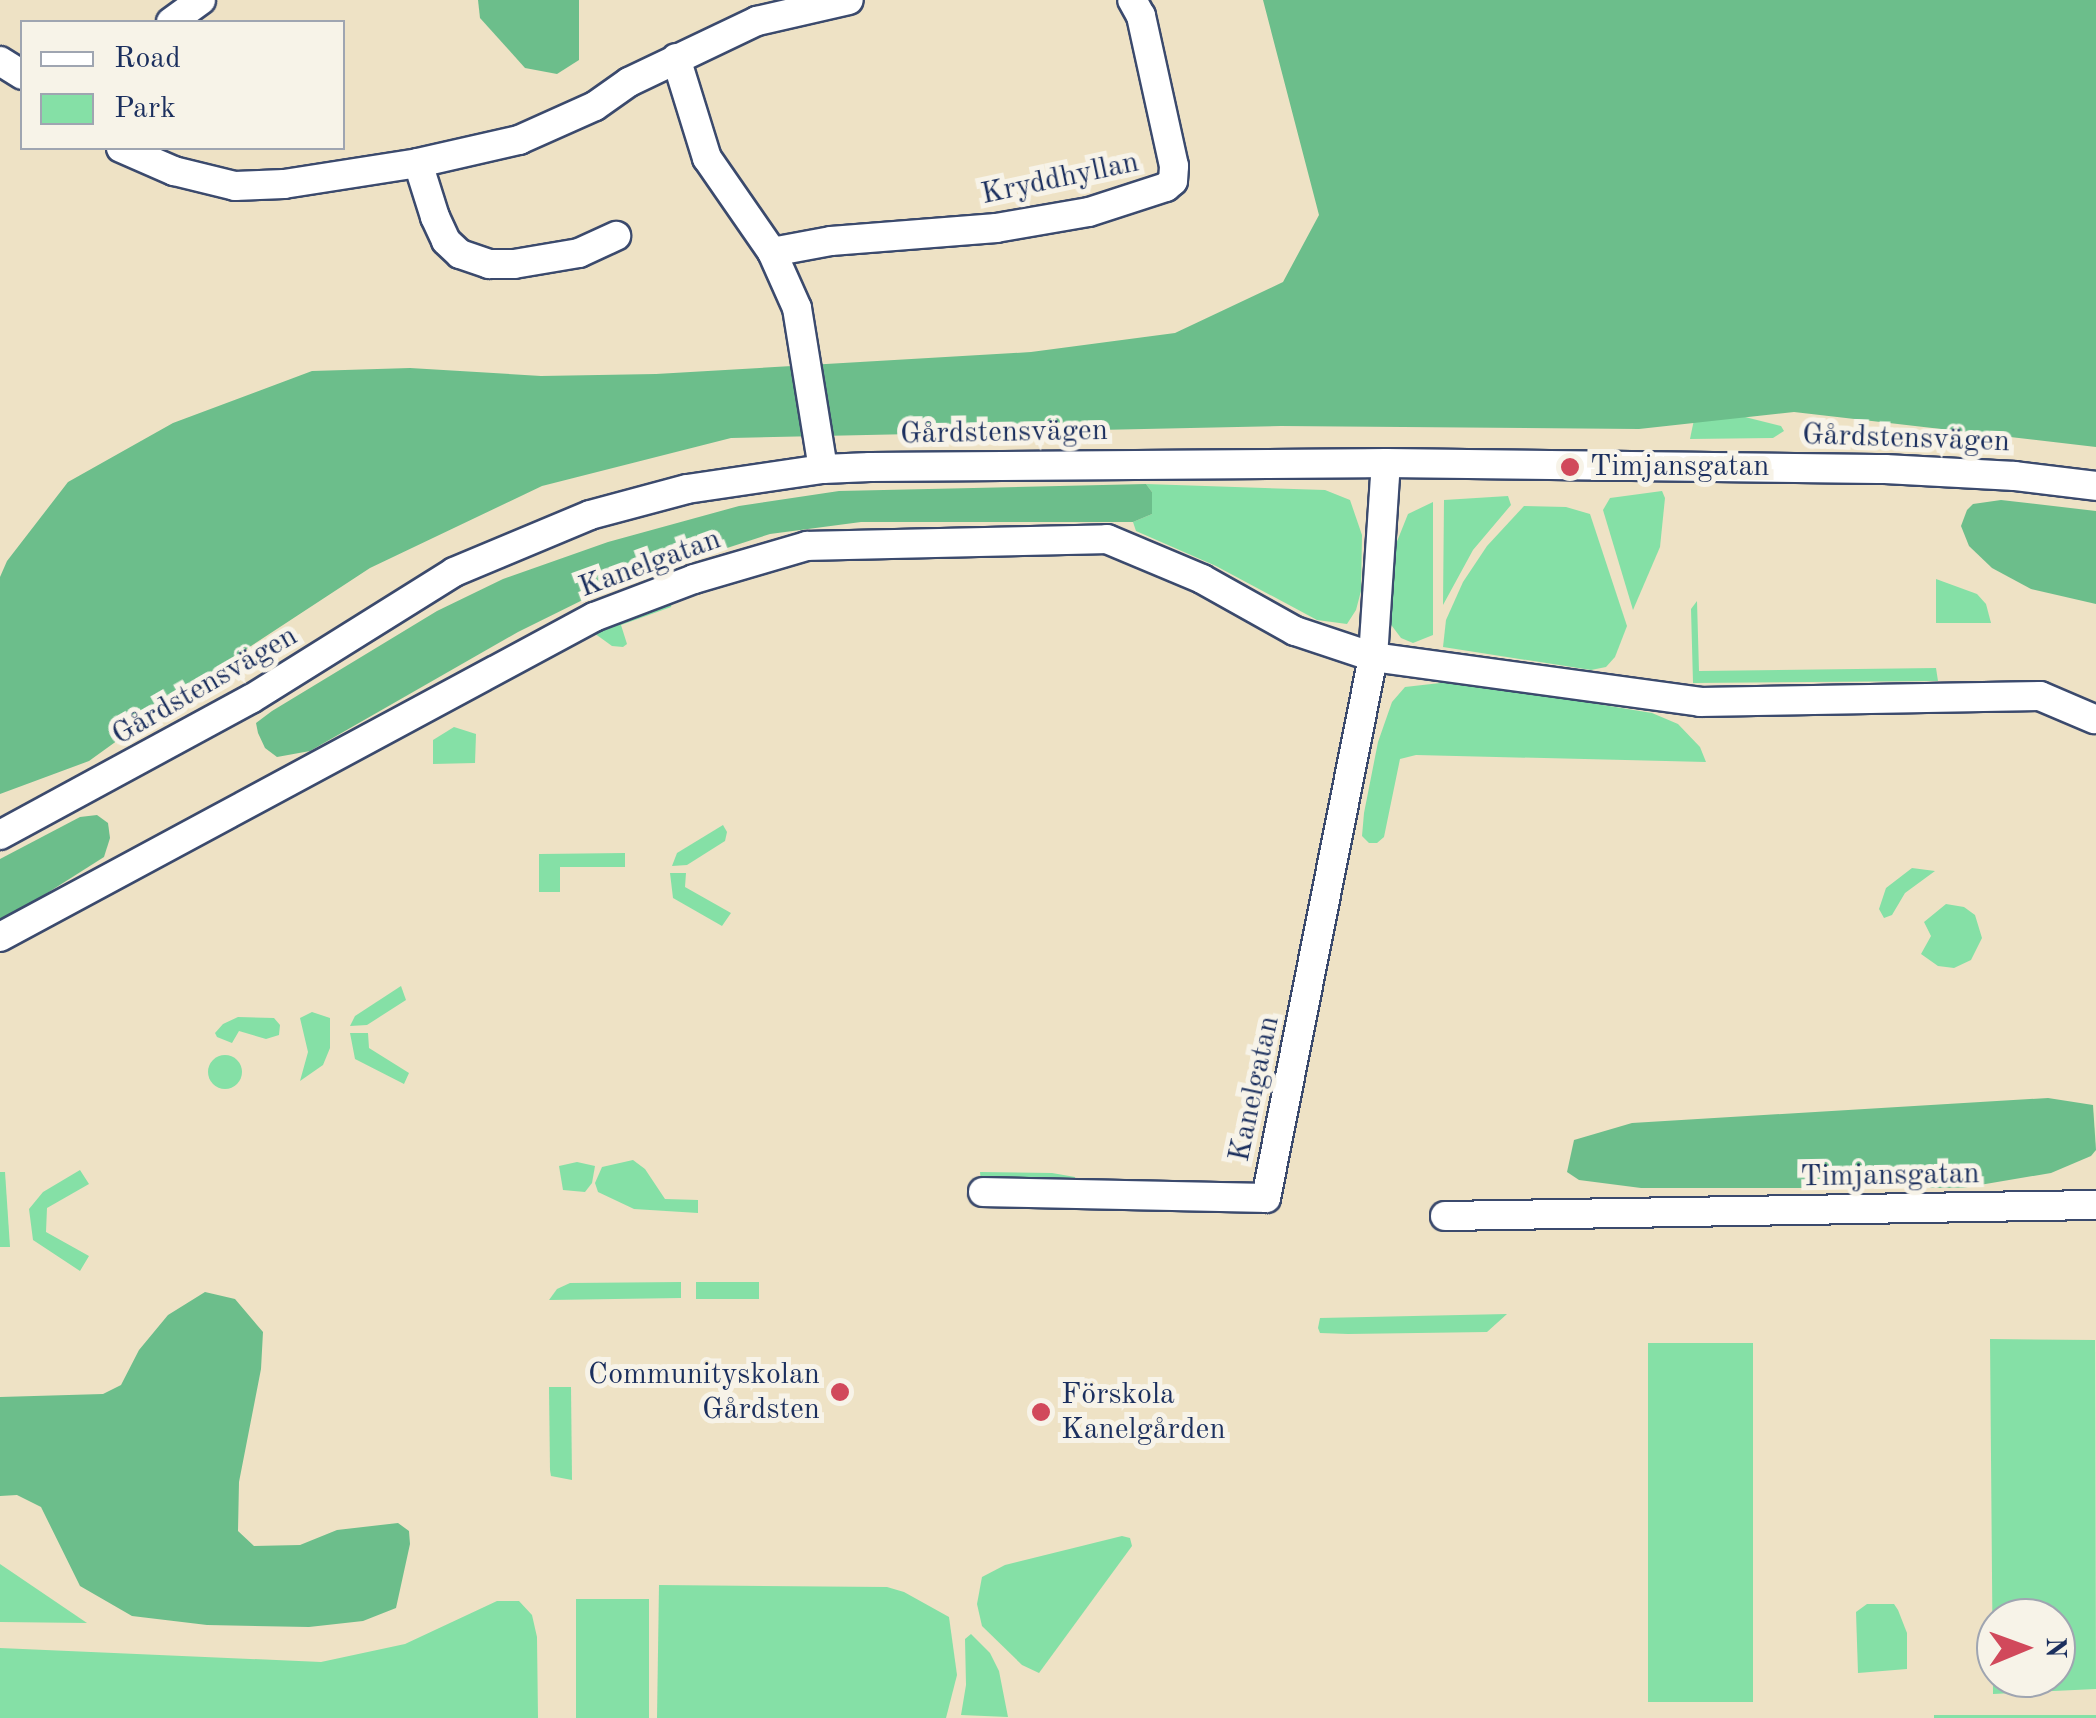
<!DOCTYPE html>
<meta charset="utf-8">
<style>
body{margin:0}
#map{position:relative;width:2096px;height:1718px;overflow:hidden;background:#eee2c5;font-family:"Old Standard TT",serif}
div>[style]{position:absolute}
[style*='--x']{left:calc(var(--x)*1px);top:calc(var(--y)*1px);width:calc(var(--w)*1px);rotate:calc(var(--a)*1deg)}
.green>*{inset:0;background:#85e0a6;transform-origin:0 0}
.round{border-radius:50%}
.forest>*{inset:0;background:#6cbe8b}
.roads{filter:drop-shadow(2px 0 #3b4a6d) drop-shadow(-2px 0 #3b4a6d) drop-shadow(0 2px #3b4a6d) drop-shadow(0 -2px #3b4a6d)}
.minor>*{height:28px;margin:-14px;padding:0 14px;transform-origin:14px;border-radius:14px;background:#fff}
.dots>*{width:28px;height:28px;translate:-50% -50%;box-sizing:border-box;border:5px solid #f7f3e8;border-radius:50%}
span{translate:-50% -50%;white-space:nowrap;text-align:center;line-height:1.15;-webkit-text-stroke:10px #f7f3e8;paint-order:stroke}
.street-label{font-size:30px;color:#1b2f5e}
.poi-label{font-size:30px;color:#1b2f5e}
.left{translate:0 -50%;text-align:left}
.right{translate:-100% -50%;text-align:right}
.legend{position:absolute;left:20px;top:20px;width:325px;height:130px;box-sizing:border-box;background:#f7f3e8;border:2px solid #9fa5b1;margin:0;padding:12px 18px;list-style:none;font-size:30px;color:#1b2f5e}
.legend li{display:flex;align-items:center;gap:20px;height:50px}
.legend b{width:50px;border:2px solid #9fa5b1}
.north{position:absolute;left:1976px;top:1598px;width:100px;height:100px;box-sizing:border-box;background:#f7f3e8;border:2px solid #9fa5b1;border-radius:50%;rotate:89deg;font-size:28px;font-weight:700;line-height:40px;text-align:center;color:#1b2f5e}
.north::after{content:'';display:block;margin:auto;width:35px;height:45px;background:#d1495b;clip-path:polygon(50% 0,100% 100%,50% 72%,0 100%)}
</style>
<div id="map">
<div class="green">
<i style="clip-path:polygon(1697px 405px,1781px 426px,1784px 431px,1773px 438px,1690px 439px)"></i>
<i style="clip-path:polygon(1146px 484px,1325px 490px,1350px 500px,1362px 535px,1361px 591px,1356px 610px,1347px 624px,1317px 620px,1216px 566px,1136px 531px,1133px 522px,1152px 514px,1152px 492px)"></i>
<i style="clip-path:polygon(1662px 491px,1665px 498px,1660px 547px,1633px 610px,1603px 510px,1610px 498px)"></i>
<i style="clip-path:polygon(1508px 496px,1511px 505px,1473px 550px,1443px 605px,1444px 500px)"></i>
<i style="clip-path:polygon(1433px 502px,1433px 635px,1413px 643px,1401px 638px,1389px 622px,1392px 554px,1408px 514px)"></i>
<i style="clip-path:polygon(1524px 506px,1566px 507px,1590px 514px,1627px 626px,1615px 657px,1606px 667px,1591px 670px,1443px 647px,1446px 620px,1463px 582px,1487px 546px)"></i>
<i style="clip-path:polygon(1936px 579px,1977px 594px,1986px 604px,1991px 623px,1936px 623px)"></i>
<i style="clip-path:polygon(1697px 601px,1699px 671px,1936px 668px,1938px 681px,1693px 683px,1691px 609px)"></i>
<i style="clip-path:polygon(672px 602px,671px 607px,621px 625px,627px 644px,623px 647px,612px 646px,594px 633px)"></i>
<i style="clip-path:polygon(1458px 681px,1652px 713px,1678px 724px,1700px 747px,1706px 762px,1416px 755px,1400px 759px,1384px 837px,1377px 843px,1369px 843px,1362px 836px,1364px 813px,1378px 742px,1392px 702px,1405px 687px)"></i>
<i style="clip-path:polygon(454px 727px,476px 734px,475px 763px,433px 764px,433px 740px)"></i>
<i style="clip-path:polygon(723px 825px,727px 832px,725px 841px,687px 865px,672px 866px,677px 853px)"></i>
<i style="clip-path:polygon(625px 853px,625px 867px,560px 867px,560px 892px,539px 892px,539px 854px)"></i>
<i style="clip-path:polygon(1912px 868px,1935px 871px,1905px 893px,1892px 915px,1884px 918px,1879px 909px,1886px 888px)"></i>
<i style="clip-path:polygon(670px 873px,686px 873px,685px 887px,731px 913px,722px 926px,673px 898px)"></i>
<i style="clip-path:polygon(1946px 904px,1964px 907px,1975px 915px,1982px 938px,1971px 960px,1954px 968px,1938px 966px,1921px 954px,1931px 936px,1924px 922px)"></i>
<i style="clip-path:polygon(401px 986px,406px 1000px,367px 1025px,350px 1026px,355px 1016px)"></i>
<i style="clip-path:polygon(312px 1012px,330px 1018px,330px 1048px,323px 1065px,300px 1081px,308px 1052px,300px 1018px)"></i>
<i style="clip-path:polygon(238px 1017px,274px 1018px,280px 1025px,279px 1035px,266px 1039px,239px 1031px,232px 1043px,217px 1037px,215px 1033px,223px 1024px)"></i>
<i style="clip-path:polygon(350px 1033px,368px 1033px,369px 1048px,409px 1073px,404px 1084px,355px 1059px)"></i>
<i class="round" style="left:208px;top:1055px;width:34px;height:34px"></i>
<i style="clip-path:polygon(633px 1160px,645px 1169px,665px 1199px,698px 1200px,698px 1213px,634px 1209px,598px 1192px,595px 1183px,602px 1167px)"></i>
<i style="clip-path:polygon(577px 1162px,595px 1166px,592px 1183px,585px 1192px,563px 1190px,559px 1166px)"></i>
<i style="clip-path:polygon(80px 1170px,89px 1184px,47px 1208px,46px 1232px,89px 1256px,80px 1271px,33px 1240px,29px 1209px,43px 1192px)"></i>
<i style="clip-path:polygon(5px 1172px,10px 1247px,0 1247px,0 1172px)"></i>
<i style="clip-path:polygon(980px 1172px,1052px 1173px,1075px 1177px,1075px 1182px,981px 1182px)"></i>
<i style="clip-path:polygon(681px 1282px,681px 1298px,549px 1300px,557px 1289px,570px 1283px)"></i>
<i style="left:696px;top:1282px;width:63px;height:17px"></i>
<i style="clip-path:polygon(1507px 1314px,1487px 1332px,1348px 1334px,1320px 1333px,1318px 1328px,1320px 1318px)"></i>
<i style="clip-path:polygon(evenodd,1990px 1339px,2095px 1340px,2096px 1689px,1993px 1694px,1990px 1339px,1996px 1618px,2056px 1618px,2056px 1678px,1996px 1678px,1996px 1618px)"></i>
<i style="left:1753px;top:1343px;width:359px;height:105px;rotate:90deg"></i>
<i style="clip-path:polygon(549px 1387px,571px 1387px,572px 1480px,551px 1476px,550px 1470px)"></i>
<i style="clip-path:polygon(1122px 1536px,1130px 1538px,1132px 1546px,1039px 1673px,1022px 1665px,982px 1626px,977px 1604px,982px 1577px,1005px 1565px)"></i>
<i style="clip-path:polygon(0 1564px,87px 1623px,0 1622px)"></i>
<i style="clip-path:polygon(659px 1585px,887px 1587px,904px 1592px,949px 1617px,957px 1675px,946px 1718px,657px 1718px)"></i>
<i style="left:649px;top:1599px;width:119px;height:73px;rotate:90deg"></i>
<i style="clip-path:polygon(497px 1601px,519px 1601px,532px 1615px,537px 1637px,538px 1718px,0 1718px,0 1648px,321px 1662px,405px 1644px)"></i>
<i style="clip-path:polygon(1867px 1604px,1894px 1604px,1898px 1610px,1907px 1633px,1907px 1669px,1858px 1673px,1856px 1612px)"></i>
<i style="clip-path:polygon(971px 1634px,990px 1653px,999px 1671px,1008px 1717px,961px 1715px,966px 1685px,965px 1639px)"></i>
<i style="left:1934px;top:1715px;width:162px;height:3px"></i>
</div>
<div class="forest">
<i style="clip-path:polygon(478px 0,579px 0,579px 60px,557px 74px,525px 68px,480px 18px)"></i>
<i style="clip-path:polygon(1263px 0,2096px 0,2096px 447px,1794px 412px,1639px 429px,1281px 426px,731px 438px,542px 486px,370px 568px,222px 665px,89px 761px,0 794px,0 577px,7px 561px,68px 482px,173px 423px,312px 371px,410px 368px,541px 376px,656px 374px,1031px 352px,1175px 333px,1283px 282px,1319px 215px)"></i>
<i style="clip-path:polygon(1146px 484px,1152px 492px,1152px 514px,1133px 522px,861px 522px,770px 534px,613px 585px,518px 632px,310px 751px,277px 757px,265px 748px,258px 733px,256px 723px,272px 711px,437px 611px,503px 579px,608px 542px,739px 506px,839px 491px)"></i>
<i style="clip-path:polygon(2001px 500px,2096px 511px,2096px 604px,2031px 589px,1992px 568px,1969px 546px,1961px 526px,1967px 510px,1973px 504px)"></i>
<i style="clip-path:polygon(97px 815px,108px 823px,110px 838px,104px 857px,0 923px,0 859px,80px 817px)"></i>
<i style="clip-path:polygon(2048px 1098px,2093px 1105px,2096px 1150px,2091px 1156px,2051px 1173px,1962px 1188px,1641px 1188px,1579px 1180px,1567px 1172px,1574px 1140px,1632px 1123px)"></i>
<i style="clip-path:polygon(205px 1292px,235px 1299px,263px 1332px,261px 1369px,239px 1482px,238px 1531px,254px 1546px,300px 1545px,337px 1530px,398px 1523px,409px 1531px,410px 1544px,396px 1608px,363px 1621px,309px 1627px,207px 1625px,132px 1616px,80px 1586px,41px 1507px,17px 1495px,0 1496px,0 1397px,103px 1394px,121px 1385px,139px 1350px,168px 1315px)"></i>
</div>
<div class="roads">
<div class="minor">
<i style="--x:171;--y:22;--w:37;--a:-36"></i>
<i style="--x:676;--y:58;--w:105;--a:72.8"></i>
<i style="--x:707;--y:158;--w:114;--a:55.3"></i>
<i style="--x:772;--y:252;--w:61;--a:65.9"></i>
<i style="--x:797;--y:308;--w:163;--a:80.8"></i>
<i style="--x:0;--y:61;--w:26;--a:32"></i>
<i style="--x:121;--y:148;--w:58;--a:23.5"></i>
<i style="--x:174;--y:171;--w:63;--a:13.8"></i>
<i style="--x:235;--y:186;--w:49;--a:-2.3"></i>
<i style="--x:284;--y:184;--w:136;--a:-8.9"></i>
<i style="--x:418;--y:163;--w:104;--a:-12.8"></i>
<i style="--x:519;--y:140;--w:83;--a:-24.1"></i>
<i style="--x:595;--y:106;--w:42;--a:-35.2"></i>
<i style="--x:629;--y:82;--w:142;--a:-25.5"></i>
<i style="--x:757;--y:21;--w:94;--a:-12.9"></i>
<i style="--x:418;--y:163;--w:57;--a:72.5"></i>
<i style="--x:435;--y:217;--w:26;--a:65"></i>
<i style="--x:446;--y:241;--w:19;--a:43"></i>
<i style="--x:460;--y:254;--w:31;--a:19"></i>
<i style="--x:489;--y:264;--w:25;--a:0"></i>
<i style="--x:514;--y:264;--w:66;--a:-9.6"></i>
<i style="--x:579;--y:253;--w:41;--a:-24.7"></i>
<i style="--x:772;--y:252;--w:60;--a:-10.6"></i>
<i style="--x:831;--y:241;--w:166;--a:-4.5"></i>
<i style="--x:996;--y:228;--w:94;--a:-9.8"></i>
<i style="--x:1089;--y:212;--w:81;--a:-18"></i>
<i style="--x:1166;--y:187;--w:9;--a:-41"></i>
<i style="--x:1173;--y:181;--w:15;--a:-86"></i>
<i style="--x:1174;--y:166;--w:154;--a:-102.4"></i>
<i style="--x:1141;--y:16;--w:18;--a:-119"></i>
<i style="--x:0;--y:835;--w:285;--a:-28.5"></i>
<i style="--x:251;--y:699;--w:239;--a:-32"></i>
<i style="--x:454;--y:572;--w:147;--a:-22.7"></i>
<i style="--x:590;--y:515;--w:100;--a:-15"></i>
<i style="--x:687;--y:489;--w:137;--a:-8.4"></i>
<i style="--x:823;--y:469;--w:47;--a:-2.4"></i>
<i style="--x:870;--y:467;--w:516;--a:-0.44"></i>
<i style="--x:1386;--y:463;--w:499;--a:0.7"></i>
<i style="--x:1885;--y:469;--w:130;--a:3.1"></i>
<i style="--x:2015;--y:476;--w:82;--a:7"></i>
<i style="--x:0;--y:937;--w:675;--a:-28.31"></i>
<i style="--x:594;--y:617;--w:107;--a:-20.8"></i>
<i style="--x:694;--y:579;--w:118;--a:-16.3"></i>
<i style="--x:807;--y:546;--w:300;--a:-1.3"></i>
<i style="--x:1107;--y:539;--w:103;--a:22.8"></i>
<i style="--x:1202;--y:579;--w:107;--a:29.2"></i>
<i style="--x:1295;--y:631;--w:82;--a:18.4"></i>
<i style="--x:1373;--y:657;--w:330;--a:7.8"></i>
<i style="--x:1700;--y:702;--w:340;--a:-1"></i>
<i style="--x:2040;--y:696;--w:59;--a:23.1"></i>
<i style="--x:983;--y:1192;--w:283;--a:1.2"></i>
<i style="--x:1266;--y:1198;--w:551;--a:-78.81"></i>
<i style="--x:1373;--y:657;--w:194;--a:-86.2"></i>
<i style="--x:1445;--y:1216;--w:651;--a:-0.97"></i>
</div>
</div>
<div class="dots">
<i style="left:1570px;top:467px;background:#d1495b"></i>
<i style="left:840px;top:1392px;background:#d1495b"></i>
<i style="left:1041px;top:1412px;background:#d1495b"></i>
</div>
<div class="street-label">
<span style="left:1060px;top:179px;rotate:-12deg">Kryddhyllan</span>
<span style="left:1004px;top:433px;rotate:-1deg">Gårdstensvägen</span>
<span style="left:1906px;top:439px;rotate:2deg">Gårdstensvägen</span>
<span style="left:650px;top:564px;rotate:-20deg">Kanelgatan</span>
<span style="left:205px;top:686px;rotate:-30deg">Gårdstensvägen</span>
<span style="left:1255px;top:1089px;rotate:-78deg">Kanelgatan</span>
<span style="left:1890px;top:1176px;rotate:-1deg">Timjansgatan</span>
</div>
<div class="poi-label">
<span class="left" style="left:1590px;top:467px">Timjansgatan</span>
<span class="right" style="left:820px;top:1392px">Communityskolan<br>Gårdsten</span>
<span class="left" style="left:1061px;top:1412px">Förskola<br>Kanelgården</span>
</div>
<ul class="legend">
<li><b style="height:12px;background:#fff"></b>Road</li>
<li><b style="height:28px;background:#85e0a6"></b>Park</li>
</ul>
<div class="north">N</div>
</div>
